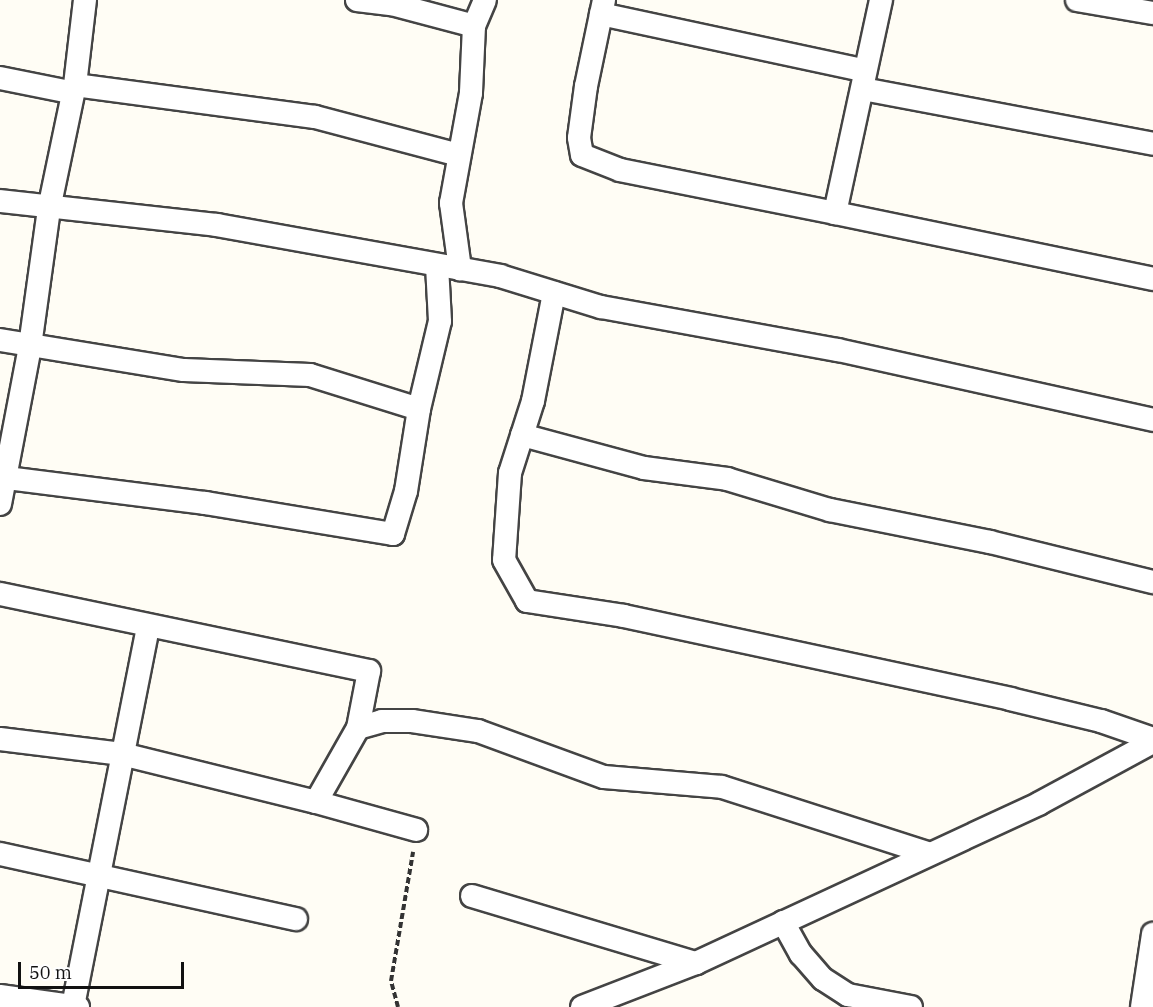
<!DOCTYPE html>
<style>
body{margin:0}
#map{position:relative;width:1153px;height:1007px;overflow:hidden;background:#fffdf5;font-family:"IBM Plex Serif",serif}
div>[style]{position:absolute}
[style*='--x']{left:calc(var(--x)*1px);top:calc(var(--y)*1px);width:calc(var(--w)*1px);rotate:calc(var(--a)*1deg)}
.path>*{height:4px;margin-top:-2px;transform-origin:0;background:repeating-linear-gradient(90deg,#333 0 6px,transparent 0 9px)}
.roads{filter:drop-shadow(2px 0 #444) drop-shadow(-2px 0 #444) drop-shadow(0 2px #444) drop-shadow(0 -2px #444)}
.street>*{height:22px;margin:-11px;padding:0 11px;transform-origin:11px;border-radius:11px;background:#fff}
span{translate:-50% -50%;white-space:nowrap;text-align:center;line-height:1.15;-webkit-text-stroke:6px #fff;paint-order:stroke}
.scale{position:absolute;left:18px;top:962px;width:166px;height:27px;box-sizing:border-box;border:3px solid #111;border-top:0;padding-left:8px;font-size:18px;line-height:21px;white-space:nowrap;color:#111;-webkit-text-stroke:4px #fff;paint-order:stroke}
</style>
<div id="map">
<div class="path">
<i style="--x:398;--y:1007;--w:27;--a:-105"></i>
<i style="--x:391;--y:981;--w:131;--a:-80.3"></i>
</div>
<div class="roads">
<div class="street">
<i style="--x:357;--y:0;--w:35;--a:7"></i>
<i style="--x:392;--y:4;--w:85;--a:15"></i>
<i style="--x:474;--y:26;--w:67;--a:92.6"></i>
<i style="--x:471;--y:93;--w:112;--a:100.3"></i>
<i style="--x:451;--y:203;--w:67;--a:82.2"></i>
<i style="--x:604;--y:0;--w:88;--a:101.8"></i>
<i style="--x:586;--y:86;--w:52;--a:97.7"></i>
<i style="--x:579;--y:138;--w:17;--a:80"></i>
<i style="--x:582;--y:155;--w:41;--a:21.5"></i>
<i style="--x:620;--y:170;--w:219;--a:11.3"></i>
<i style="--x:881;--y:0;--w:218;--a:102.2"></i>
<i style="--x:835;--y:213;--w:325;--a:11.7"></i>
<i style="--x:1077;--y:0;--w:77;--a:9.7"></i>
<i style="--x:601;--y:14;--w:268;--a:12.1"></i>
<i style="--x:474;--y:26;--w:28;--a:-67"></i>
<i style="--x:0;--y:78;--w:66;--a:11.3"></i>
<i style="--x:75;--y:85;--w:242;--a:7.6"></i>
<i style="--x:315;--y:117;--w:149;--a:14.8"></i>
<i style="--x:863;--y:89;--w:295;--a:10.7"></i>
<i style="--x:0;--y:201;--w:218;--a:6.3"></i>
<i style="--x:217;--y:225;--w:288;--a:10.2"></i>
<i style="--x:500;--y:276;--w:106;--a:17.1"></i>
<i style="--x:601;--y:307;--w:241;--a:10.3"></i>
<i style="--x:838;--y:350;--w:323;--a:12.5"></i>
<i style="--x:554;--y:293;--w:110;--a:101"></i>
<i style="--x:533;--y:401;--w:76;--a:107.7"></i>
<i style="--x:510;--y:473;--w:87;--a:93.9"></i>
<i style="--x:504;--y:560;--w:47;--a:60.7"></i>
<i style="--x:527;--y:601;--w:98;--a:8.8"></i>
<i style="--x:624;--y:616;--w:395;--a:12.1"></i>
<i style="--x:1010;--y:699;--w:94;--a:13.6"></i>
<i style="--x:1101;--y:721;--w:55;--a:19.1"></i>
<i style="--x:0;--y:340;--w:186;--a:9.3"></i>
<i style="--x:184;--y:370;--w:126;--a:2.3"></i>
<i style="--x:310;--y:375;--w:114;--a:17.3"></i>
<i style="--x:419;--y:409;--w:83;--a:99"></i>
<i style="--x:406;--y:491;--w:45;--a:106.8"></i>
<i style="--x:393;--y:534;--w:191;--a:-170.6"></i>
<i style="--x:205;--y:503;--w:201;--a:-172.8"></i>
<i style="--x:419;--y:409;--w:90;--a:-76.6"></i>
<i style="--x:440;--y:321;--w:56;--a:-93.1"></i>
<i style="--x:522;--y:435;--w:126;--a:15.1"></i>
<i style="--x:644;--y:468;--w:84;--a:7.5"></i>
<i style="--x:727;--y:479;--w:108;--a:16.8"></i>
<i style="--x:830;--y:510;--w:163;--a:11.3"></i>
<i style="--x:990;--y:542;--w:168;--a:13.8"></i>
<i style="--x:0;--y:504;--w:161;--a:-79.2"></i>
<i style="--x:30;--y:346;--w:138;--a:-82.1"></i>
<i style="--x:49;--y:209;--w:127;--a:-78.2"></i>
<i style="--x:75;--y:85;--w:86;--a:-83.3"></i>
<i style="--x:0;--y:594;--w:377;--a:11.8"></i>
<i style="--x:369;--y:671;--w:58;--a:100.9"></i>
<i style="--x:358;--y:728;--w:85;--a:119.6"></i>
<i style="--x:316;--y:802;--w:104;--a:15.6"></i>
<i style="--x:358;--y:728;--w:25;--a:-16"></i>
<i style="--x:382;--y:721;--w:30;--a:0"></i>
<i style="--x:412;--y:721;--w:67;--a:8.6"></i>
<i style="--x:478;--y:731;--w:134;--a:20.1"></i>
<i style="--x:604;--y:777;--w:118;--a:4.8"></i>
<i style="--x:722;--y:787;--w:216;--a:17.8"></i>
<i style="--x:0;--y:739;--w:123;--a:7"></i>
<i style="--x:122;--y:754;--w:200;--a:13.9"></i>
<i style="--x:0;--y:854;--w:303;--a:12.4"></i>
<i style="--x:472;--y:896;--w:234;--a:16.7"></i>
<i style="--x:783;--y:922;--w:37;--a:61"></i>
<i style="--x:801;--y:954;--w:33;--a:49"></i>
<i style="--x:823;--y:979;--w:30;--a:33"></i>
<i style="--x:848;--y:995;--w:64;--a:10.8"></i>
<i style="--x:0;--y:996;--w:74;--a:7.8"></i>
<i style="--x:78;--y:1007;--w:5;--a:-169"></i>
<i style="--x:73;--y:1006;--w:386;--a:-78.8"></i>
<i style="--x:582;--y:1007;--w:122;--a:-21.1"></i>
<i style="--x:696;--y:963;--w:379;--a:-24.9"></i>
<i style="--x:1040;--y:803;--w:128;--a:-28.4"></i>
<i style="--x:1142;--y:1007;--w:74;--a:-81.4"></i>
</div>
</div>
<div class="scale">50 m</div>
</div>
